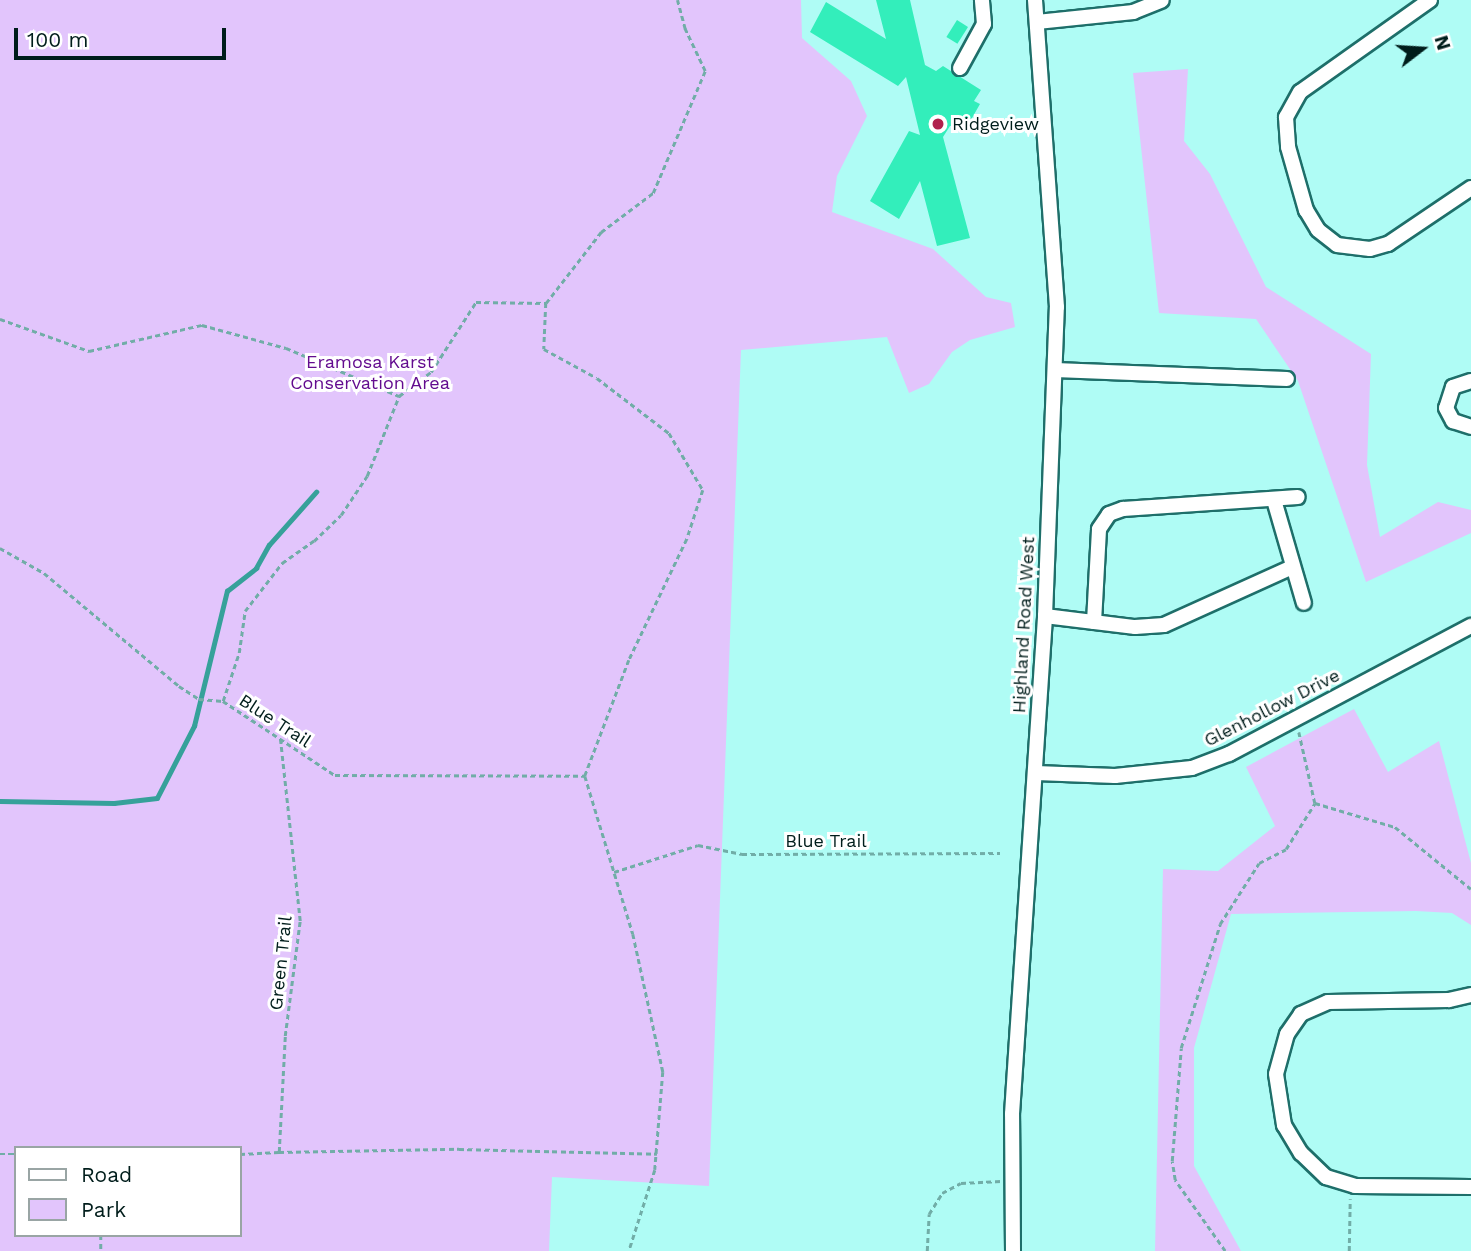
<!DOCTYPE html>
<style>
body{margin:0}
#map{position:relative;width:1471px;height:1251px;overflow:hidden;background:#affcf5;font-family:"Work Sans",sans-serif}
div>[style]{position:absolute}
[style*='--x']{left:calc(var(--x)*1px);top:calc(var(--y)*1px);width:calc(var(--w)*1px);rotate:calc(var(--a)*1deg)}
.green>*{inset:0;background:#e2c5fc}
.stream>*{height:4.5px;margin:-2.25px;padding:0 2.25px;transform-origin:2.25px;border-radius:2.25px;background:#36a19a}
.building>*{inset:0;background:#3eb;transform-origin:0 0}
.path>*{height:2.5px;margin-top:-1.25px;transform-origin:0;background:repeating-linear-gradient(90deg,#71ada7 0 5px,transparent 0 8.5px)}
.roads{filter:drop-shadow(2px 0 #1e6f6a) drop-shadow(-2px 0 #1e6f6a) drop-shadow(0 2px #1e6f6a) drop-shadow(0 -2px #1e6f6a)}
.minor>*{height:14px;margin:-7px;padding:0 7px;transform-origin:7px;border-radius:7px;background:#fff}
.dots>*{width:19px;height:19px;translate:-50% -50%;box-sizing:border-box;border:4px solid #fff;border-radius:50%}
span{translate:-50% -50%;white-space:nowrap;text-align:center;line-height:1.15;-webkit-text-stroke:6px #fff;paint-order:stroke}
.poi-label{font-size:18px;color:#001d1b}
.left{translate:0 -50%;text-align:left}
.park-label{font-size:18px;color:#630c8f}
.street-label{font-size:18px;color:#001d1b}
.legend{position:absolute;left:14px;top:1146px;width:228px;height:91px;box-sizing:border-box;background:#fff;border:2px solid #99a5a4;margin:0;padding:9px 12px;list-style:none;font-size:21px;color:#001d1b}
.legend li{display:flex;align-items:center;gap:14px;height:35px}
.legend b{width:35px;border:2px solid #99a5a4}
.north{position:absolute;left:1387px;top:14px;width:70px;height:70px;-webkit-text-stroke:5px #fff;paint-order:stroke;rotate:73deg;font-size:19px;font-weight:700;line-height:28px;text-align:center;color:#001d1b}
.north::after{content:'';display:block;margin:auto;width:24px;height:32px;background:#001d1b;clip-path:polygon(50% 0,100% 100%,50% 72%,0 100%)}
.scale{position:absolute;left:14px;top:28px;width:212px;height:32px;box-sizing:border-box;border:4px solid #001d1b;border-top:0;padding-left:9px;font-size:21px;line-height:24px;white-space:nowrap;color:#001d1b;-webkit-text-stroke:5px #fff;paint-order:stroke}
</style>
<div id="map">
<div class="green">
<i style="clip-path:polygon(evenodd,0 0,801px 0,802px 38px,851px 81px,867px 116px,837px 176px,832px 212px,933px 249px,986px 297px,1011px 303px,1015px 327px,970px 340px,952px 352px,929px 384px,909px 393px,887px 337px,741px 350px,709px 1186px,552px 1177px,549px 1251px,0 1251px,0 0,16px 1148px,240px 1148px,240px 1235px,16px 1235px,16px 1148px)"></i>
<i style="clip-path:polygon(1188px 69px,1184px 141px,1210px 174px,1266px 287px,1371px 354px,1367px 465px,1380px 537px,1438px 502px,1471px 510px,1471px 533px,1366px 582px,1298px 381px,1256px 319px,1159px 313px,1133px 73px)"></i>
<i style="clip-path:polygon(1354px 709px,1388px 772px,1439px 741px,1471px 863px,1471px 925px,1452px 913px,1416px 911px,1231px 914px,1194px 1048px,1194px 1166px,1241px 1251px,1155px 1251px,1163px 869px,1218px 871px,1275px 826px,1246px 767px)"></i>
</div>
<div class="stream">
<i style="--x:0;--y:801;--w:114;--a:1"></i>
<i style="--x:114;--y:803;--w:43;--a:-6.6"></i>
<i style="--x:157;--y:798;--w:81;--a:-62.8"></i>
<i style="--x:194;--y:726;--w:139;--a:-76.3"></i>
<i style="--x:227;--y:591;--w:37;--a:-38"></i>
<i style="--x:256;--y:568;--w:26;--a:-61"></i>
<i style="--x:269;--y:545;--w:71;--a:-48.4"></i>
</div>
<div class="building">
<i style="clip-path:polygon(876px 0,910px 0,925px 65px,936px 71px,943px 66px,981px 90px,974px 101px,980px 104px,968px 125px,950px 126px,943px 137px,970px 238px,937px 246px,920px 181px,899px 219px,870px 201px,909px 131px,920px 135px,906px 77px,898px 86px,810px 32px,826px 2px,886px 39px)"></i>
<i style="left:957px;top:20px;width:13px;height:20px;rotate:32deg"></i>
</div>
<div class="path">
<i style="--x:546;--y:303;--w:46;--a:92.5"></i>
<i style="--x:544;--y:349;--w:60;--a:28.7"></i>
<i style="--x:597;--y:378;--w:91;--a:37.4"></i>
<i style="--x:669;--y:433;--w:66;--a:59.2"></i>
<i style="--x:703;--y:490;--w:52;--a:108.1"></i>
<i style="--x:687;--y:539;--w:134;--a:115.6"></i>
<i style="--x:629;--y:660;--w:124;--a:110.8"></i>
<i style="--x:0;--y:319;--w:95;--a:19.8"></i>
<i style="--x:89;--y:351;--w:116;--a:-13"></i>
<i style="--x:202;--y:325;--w:87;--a:15.3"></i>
<i style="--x:286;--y:348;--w:123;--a:23"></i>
<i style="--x:0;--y:548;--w:51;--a:29.6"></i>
<i style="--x:44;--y:573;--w:176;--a:39.9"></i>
<i style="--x:179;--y:686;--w:24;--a:33"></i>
<i style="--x:199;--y:699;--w:24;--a:5"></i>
<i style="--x:223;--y:701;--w:134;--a:33.5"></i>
<i style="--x:335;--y:775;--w:250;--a:0.2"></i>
<i style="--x:585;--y:776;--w:165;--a:73.1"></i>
<i style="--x:633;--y:934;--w:141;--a:77.7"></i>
<i style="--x:663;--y:1072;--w:98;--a:94.7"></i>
<i style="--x:655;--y:1170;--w:85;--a:107.8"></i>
<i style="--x:223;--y:701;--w:51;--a:-71.6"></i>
<i style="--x:239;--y:653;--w:42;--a:-81.9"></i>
<i style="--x:245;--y:611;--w:61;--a:-52.4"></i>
<i style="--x:282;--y:563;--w:39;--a:-35"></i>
<i style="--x:314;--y:541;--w:37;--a:-44"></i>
<i style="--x:341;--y:515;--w:47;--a:-56.3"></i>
<i style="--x:367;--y:476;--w:86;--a:-68.2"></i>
<i style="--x:399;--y:396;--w:40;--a:-37"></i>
<i style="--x:431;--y:372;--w:83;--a:-57.3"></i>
<i style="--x:476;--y:302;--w:70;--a:0.8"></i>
<i style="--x:546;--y:303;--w:90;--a:-52.2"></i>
<i style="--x:601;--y:232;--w:65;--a:-36.9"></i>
<i style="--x:653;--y:193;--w:133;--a:-66.9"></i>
<i style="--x:705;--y:71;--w:47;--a:-115.5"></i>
<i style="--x:685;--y:29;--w:30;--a:-105"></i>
<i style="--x:1299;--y:732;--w:73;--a:77.3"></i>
<i style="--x:1315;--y:803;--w:84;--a:16.7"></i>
<i style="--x:1395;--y:827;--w:98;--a:39.2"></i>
<i style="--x:614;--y:872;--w:88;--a:-17.8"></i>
<i style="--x:698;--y:845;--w:45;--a:11.6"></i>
<i style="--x:742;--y:854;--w:258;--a:-0.2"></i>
<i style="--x:279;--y:1152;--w:180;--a:-1"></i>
<i style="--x:459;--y:1149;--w:198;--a:1.4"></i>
<i style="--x:0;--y:1154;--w:16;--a:0"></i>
<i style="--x:240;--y:1154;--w:39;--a:-3"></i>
<i style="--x:279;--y:1152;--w:116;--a:-87"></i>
<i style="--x:285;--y:1036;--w:116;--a:-82.6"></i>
<i style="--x:300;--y:921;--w:184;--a:-96.2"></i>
<i style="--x:101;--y:1235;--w:16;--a:90"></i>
<i style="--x:927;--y:1251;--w:37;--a:-87"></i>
<i style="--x:929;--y:1214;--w:25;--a:-58"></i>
<i style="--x:942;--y:1193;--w:21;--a:-28"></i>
<i style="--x:961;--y:1183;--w:40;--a:-2.9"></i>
<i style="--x:1225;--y:1251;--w:87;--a:-125.2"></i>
<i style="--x:1175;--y:1180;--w:19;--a:-99"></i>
<i style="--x:1172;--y:1161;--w:113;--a:-85.4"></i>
<i style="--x:1181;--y:1048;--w:130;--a:-72.5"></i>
<i style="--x:1220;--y:924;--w:72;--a:-57.4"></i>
<i style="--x:1259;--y:863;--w:30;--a:-27"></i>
<i style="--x:1286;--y:849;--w:54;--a:-57.8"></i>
<i style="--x:1349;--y:1251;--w:52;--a:-88.9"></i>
</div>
<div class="roads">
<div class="minor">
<i style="--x:1430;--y:0;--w:159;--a:144.7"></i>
<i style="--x:1300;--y:92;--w:29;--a:119"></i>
<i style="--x:1286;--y:117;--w:30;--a:86"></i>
<i style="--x:1288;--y:147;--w:66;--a:74.1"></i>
<i style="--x:1306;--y:210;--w:23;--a:59"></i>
<i style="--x:1318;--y:230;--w:24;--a:38"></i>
<i style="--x:1337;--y:245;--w:33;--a:7"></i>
<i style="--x:1370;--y:249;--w:19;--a:-16"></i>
<i style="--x:1388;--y:244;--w:100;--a:-34"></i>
<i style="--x:1037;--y:22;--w:97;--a:-5.9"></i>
<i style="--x:1133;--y:12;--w:31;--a:-22"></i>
<i style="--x:960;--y:68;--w:50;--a:-61.4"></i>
<i style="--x:984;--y:24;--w:24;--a:-95"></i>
<i style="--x:1055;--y:370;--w:232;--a:2.2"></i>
<i style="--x:1471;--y:381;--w:19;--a:162"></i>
<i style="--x:1453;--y:387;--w:22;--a:108"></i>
<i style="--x:1446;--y:408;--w:15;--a:62"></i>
<i style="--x:1453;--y:421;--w:19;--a:18"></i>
<i style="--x:1274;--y:500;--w:107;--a:73.8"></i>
<i style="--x:1045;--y:616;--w:91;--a:7"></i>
<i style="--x:1135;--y:627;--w:29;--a:-4"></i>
<i style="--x:1164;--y:625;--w:138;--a:-24.3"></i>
<i style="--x:1094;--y:622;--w:93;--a:-86.9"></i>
<i style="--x:1099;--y:529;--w:18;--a:-56"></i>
<i style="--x:1109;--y:514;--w:15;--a:-20"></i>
<i style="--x:1123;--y:509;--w:175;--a:-3.9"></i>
<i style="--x:1036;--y:773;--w:79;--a:2.2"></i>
<i style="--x:1115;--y:776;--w:77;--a:-5.9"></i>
<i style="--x:1192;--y:768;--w:40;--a:-21"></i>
<i style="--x:1229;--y:754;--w:274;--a:-27.9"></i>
<i style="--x:1471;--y:995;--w:23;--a:167"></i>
<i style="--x:1449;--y:1000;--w:121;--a:179.1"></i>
<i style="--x:1328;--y:1002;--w:30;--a:156"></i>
<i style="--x:1301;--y:1014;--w:24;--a:125"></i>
<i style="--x:1287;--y:1034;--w:41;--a:105.4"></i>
<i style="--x:1276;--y:1074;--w:52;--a:81.1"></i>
<i style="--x:1284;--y:1125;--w:33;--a:59"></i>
<i style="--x:1301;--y:1153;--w:35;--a:44"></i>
<i style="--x:1326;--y:1177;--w:30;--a:17"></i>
<i style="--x:1355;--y:1186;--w:116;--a:0.5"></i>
<i style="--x:1013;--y:1251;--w:137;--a:-90.4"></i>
<i style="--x:1012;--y:1114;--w:499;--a:-86.2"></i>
<i style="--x:1045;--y:616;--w:309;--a:-87.8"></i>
<i style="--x:1057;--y:307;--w:308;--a:-94.1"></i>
</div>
</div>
<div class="dots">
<i style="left:938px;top:124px;background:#b1204d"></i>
</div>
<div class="poi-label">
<span class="left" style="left:952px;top:124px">Ridgeview</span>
</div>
<div class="park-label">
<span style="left:370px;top:373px">Eramosa Karst<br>Conservation Area</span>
</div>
<div class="street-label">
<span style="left:1024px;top:625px;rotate:-87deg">Highland Road West</span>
<span style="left:1272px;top:708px;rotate:-27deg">Glenhollow Drive</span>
<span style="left:275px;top:721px;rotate:33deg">Blue Trail</span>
<span style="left:826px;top:841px">Blue Trail</span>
<span style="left:281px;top:963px;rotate:-84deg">Green Trail</span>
</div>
<ul class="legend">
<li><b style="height:9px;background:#fff"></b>Road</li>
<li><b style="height:19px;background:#e2c5fc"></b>Park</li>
</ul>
<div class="north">N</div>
<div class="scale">100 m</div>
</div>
